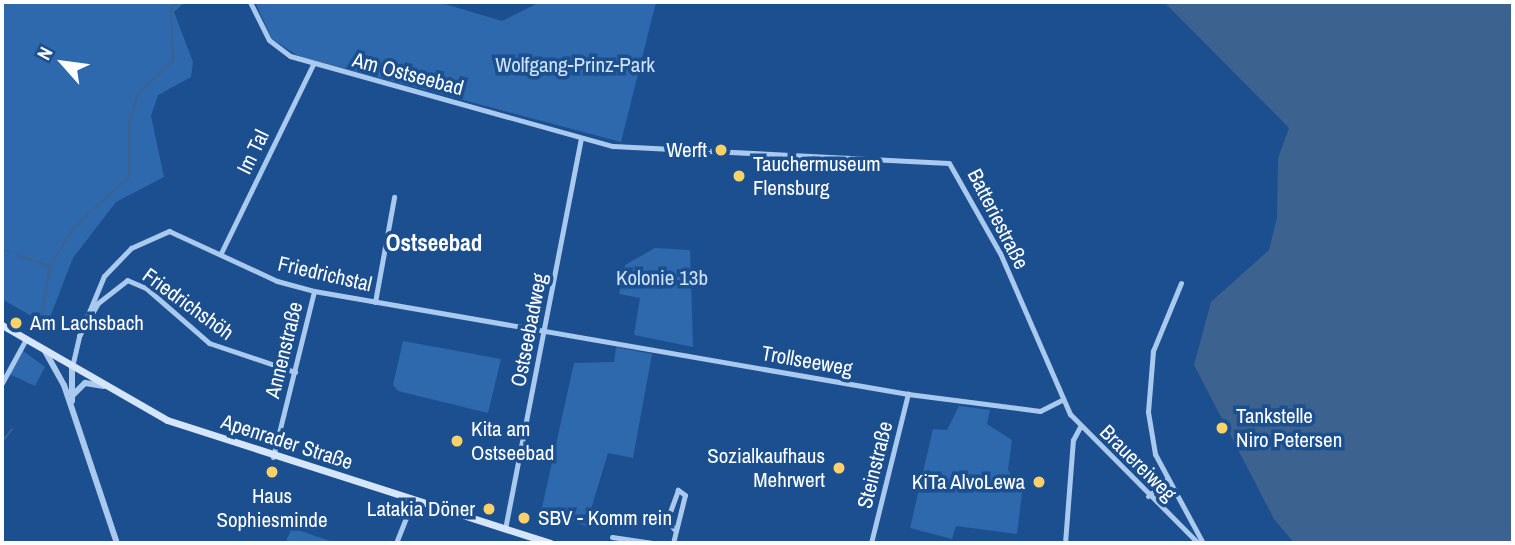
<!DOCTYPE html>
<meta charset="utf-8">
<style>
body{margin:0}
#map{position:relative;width:1515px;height:545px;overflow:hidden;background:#1b4f8f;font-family:"Archivo Narrow",sans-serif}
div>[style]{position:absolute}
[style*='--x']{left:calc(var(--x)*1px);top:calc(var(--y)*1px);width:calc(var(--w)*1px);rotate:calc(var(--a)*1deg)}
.green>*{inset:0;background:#2e69ad}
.water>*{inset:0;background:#3c6290}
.stream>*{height:2px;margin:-1px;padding:0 1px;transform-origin:1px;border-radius:1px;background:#3c6290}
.minor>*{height:5px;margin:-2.5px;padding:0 2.5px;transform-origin:2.5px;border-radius:2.5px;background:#a9c9ee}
.tertiary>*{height:6px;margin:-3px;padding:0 3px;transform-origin:3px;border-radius:3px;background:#a9c9ee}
.secondary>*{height:7px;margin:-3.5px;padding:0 3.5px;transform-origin:3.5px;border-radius:3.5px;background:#d6e6fa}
.dots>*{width:19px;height:19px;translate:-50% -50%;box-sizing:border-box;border:4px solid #1b4f8f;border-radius:50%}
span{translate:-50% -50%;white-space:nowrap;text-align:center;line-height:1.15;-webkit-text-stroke:7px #1b4f8f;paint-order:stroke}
.park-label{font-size:21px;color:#cfe3fa}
.street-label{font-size:21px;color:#fff}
.poi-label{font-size:21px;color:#fff}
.right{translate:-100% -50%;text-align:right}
.left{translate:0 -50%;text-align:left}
.neighbourhood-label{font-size:23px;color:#fff;font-weight:700}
.frame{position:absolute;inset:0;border:4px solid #fff;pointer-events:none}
.north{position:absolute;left:28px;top:28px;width:70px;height:70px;-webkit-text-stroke:5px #1b4f8f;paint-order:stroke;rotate:298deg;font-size:19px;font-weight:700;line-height:28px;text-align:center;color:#fff}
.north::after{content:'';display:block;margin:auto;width:24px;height:32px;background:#fff;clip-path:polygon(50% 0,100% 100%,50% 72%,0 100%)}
</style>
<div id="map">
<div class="green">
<i style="clip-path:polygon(2px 2px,185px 2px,174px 12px,193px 62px,191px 77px,158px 95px,151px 116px,164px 177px,116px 202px,73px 258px,47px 325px,2px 299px)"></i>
<i style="clip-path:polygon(255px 2px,438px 2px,502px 21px,540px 2px,656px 2px,621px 142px,298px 56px,272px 39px)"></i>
<i style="clip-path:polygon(655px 248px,690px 250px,693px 347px,634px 335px,640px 298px,619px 294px,625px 265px)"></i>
<i style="clip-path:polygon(403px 341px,501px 359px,488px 413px,398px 391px,393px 385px)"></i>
<i style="clip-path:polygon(616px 347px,652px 354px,633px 458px,608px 453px,586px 526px,541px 512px,574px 363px,614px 362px)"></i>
<i style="clip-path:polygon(23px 351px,45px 367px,35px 386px,9px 374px)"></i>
<i style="clip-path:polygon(959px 406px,990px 410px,987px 424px,1012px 440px,1008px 470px,1022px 493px,1017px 534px,956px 526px,952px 539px,910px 528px,933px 429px,947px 430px)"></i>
<i style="clip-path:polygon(292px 528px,336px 543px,285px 543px)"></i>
</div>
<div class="water">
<i style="clip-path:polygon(1164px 2px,1513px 2px,1513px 543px,1294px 543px,1274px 519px,1194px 365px,1211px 302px,1269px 250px,1277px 218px,1278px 158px,1289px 128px)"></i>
</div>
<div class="stream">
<i style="--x:2;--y:249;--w:8;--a:23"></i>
<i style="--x:17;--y:255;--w:34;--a:19"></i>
<i style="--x:42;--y:315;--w:50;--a:-80.7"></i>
<i style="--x:50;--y:266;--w:47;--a:-58"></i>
<i style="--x:75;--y:226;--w:73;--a:-42.2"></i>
<i style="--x:129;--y:177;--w:54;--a:-90"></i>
<i style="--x:129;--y:123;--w:31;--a:-73"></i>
<i style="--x:138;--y:93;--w:47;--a:-42.4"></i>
<i style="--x:173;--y:61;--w:53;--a:-92.2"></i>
<i style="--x:171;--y:8;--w:9;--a:-41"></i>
<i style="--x:2;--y:442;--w:16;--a:-52"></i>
</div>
<div class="minor">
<i style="--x:250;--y:2;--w:42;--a:63.4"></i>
<i style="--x:269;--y:40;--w:26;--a:37"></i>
<i style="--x:290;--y:56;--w:335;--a:15.6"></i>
<i style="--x:613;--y:146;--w:336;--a:2.9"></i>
<i style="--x:949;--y:163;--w:103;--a:60.5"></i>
<i style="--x:1000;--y:253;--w:176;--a:66.5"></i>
<i style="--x:1070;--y:414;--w:182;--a:45.2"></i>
<i style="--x:221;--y:253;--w:210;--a:-64"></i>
<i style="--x:1181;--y:283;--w:74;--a:112.4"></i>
<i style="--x:1153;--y:351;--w:61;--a:94.7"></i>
<i style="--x:1148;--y:412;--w:43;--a:80.5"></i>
<i style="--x:1155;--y:454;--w:101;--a:61.7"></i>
<i style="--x:375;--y:302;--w:107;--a:-79.7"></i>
<i style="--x:79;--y:336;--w:65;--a:-67.4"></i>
<i style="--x:104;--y:276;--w:39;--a:-46"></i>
<i style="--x:131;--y:248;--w:42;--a:-24.1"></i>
<i style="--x:169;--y:231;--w:119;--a:24.8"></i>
<i style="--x:277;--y:281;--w:38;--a:15"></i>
<i style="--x:314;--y:291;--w:603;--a:9.84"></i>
<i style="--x:908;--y:394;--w:133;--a:7.3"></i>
<i style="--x:1040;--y:411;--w:25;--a:-27"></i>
<i style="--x:72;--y:367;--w:32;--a:-77"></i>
<i style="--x:79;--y:336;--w:38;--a:-60"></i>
<i style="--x:98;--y:303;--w:37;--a:-38"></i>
<i style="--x:127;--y:280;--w:21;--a:23"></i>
<i style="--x:146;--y:288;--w:84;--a:41.1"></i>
<i style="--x:209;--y:343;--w:91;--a:18.6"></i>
<i style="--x:2;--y:383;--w:50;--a:-61.4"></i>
<i style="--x:273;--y:457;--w:171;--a:-76.1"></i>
<i style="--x:1148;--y:496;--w:25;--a:-42"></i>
<i style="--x:505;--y:529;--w:398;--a:-79"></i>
<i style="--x:612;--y:537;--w:41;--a:8.3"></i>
<i style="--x:396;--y:543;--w:46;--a:-68.4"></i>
<i style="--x:673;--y:543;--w:49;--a:-76"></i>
<i style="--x:685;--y:495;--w:9;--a:-144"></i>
<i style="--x:678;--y:490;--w:33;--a:110"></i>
<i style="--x:667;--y:521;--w:13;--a:48"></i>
<i style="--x:871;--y:543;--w:154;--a:-76.1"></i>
<i style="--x:1065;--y:543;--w:103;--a:-85.6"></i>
<i style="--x:1073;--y:440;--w:15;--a:-62"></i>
</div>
<div class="tertiary">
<i style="--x:45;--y:351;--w:39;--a:61"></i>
<i style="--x:64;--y:385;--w:167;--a:71.5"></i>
<i style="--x:72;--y:367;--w:34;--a:90"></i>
<i style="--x:73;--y:395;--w:17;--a:-45"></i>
<i style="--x:85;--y:383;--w:19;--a:9"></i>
</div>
<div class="secondary">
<i style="--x:2;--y:325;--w:190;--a:29.9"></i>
<i style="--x:167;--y:420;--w:403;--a:17.8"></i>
</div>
<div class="dots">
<i style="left:721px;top:150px;background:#ffd166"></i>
<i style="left:739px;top:176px;background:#ffd166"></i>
<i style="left:16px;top:323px;background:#ffd166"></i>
<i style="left:1222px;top:428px;background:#ffd166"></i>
<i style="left:457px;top:441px;background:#ffd166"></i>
<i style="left:839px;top:468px;background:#ffd166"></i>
<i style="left:272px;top:472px;background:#ffd166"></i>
<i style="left:1039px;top:482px;background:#ffd166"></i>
<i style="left:489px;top:509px;background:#ffd166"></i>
<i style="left:524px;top:518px;background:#ffd166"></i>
</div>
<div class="park-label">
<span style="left:575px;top:65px">Wolfgang-Prinz-Park</span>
<span style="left:662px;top:278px">Kolonie 13b</span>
</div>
<div class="street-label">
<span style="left:408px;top:74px;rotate:15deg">Am Ostseebad</span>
<span style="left:253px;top:152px;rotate:-64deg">Im Tal</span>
<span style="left:998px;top:219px;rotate:63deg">Batteriestraße</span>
<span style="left:325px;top:274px;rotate:13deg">Friedrichstal</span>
<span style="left:188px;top:304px;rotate:36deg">Friedrichshöh</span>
<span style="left:529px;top:330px;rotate:-79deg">Ostseebadweg</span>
<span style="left:284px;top:350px;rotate:-76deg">Annenstraße</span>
<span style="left:807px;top:361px;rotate:10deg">Trollseeweg</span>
<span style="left:287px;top:442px;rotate:18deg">Apenrader Straße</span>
<span style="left:1138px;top:463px;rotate:45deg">Brauereiweg</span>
<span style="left:875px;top:465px;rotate:-76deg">Steinstraße</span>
</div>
<div class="poi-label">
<span class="right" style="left:707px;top:150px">Werft</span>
<span class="left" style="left:753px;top:176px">Tauchermuseum<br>Flensburg</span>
<span class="left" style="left:30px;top:323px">Am Lachsbach</span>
<span class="left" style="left:1236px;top:428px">Tankstelle<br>Niro Petersen</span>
<span class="left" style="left:471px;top:441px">Kita am<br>Ostseebad</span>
<span class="right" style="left:825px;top:468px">Sozialkaufhaus<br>Mehrwert</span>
<span class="right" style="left:1025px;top:482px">KiTa AlvoLewa</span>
<span style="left:272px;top:508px">Haus<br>Sophiesminde</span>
<span class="right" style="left:475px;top:509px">Latakia Döner</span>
<span class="left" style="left:538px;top:518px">SBV - Komm rein</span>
</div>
<div class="neighbourhood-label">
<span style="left:434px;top:243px">Ostseebad</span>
</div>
<div class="frame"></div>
<div class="north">N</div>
</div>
